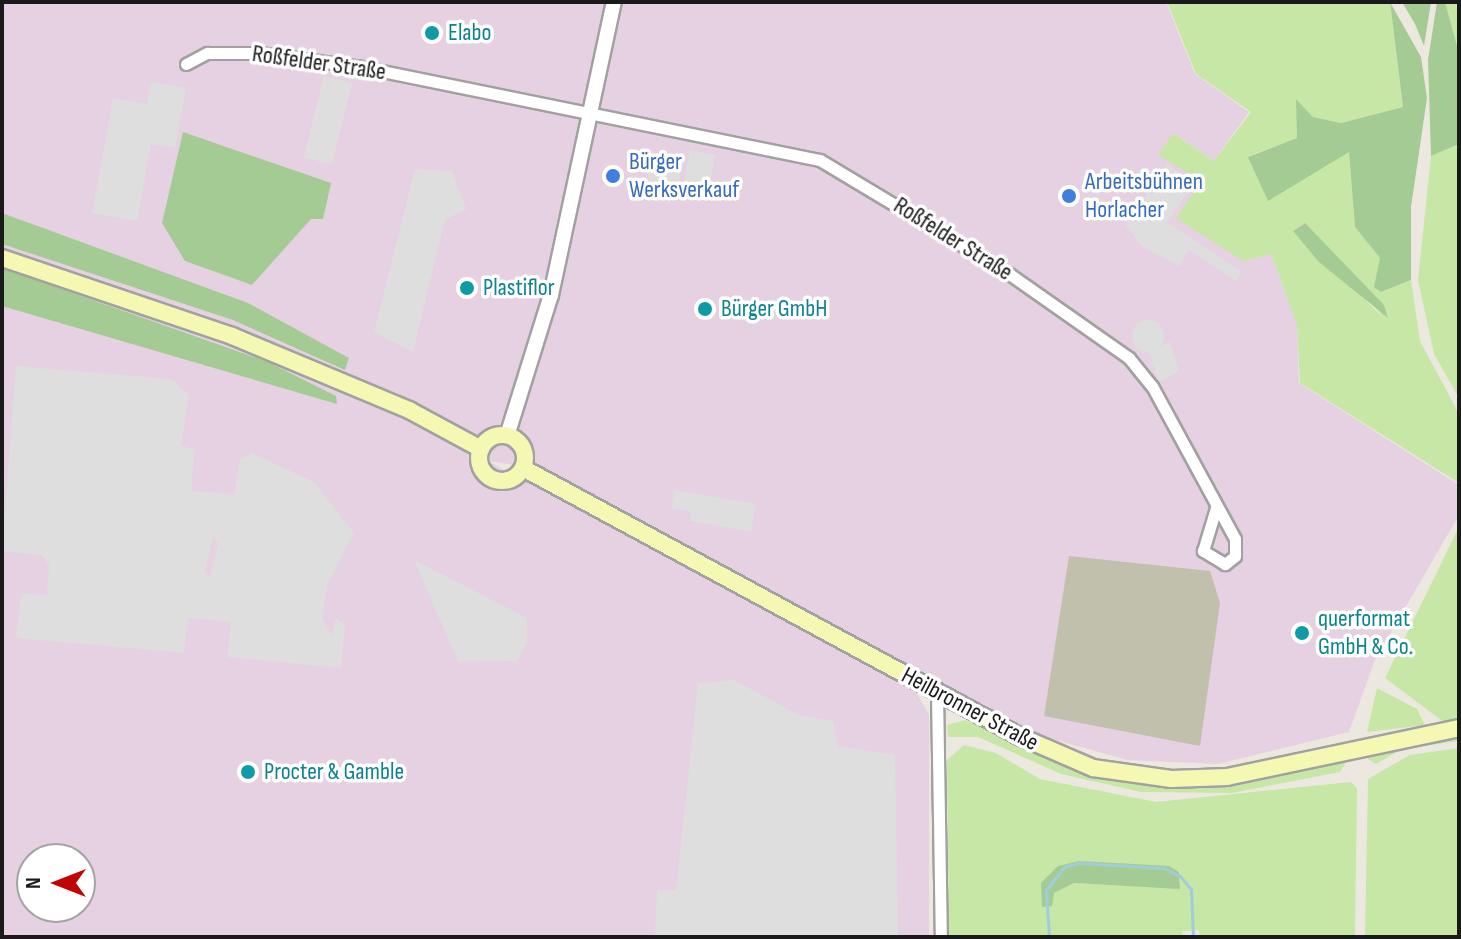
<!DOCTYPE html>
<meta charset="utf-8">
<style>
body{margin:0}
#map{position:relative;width:1461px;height:939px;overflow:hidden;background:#ece8e0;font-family:"Sofia Sans Condensed",sans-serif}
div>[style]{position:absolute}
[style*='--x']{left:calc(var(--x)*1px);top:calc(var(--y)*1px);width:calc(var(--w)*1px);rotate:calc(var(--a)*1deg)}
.industrial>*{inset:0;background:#e5d1e2}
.construction>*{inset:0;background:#c0c0ac}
.grass>*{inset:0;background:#c6e7a5}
.forest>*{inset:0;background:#a5cb94}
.parking>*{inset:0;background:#dedede;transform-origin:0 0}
.round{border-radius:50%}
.stream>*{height:3px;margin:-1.5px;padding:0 1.5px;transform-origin:1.5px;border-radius:1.5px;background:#a0cdda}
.roads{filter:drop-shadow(2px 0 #a1a1a1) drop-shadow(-2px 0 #a1a1a1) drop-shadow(0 2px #a1a1a1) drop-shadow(0 -2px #a1a1a1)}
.minor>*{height:11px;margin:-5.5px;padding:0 5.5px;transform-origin:5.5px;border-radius:5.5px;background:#fff}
.tertiary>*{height:14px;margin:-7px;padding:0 7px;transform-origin:7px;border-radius:7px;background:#fff}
.secondary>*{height:16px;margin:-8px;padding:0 8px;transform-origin:8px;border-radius:8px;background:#f5f8b2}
.secondary>.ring{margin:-8px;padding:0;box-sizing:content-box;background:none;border:16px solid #f5f8b2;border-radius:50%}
.dots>*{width:22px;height:22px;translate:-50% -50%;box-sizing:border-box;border:4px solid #fff;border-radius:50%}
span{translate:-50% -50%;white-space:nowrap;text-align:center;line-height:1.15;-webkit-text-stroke:7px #fff;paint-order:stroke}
.culture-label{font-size:24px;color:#0d838f}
.left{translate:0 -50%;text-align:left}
.street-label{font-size:24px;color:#1a1a1a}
.shop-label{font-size:24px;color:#366cbe}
.frame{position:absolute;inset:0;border:4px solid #1a1a1a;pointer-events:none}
.north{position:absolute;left:16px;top:843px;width:80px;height:80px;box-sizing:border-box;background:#fff;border:2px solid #a3a3a3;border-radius:50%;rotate:270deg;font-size:22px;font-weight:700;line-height:32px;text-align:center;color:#1a1a1a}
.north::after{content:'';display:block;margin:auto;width:28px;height:36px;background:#c20305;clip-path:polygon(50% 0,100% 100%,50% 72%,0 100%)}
</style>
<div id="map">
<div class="industrial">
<i style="clip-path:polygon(evenodd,2px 2px,1166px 2px,1195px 74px,1249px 112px,1214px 161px,1175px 134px,1201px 181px,1271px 254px,1297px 325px,1299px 383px,1459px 485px,1459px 515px,1375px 660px,1349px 732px,1218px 764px,1127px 760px,1031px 733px,547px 470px,488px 461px,915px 690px,929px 715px,929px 937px,2px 937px,2px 2px,32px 859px,80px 859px,80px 907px,32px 907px,32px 859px)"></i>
</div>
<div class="construction">
<i style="clip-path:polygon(1069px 556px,1210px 571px,1220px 603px,1200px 746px,1044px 716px)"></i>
</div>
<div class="grass">
<i style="clip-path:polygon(evenodd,1167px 2px,1390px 2px,1403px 107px,1341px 123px,1313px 117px,1297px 100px,1297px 138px,1249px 156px,1349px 151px,1355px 227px,1380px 258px,1381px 292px,1411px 280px,1420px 341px,1459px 414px,1459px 483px,1300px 383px,1297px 325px,1271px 254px,1243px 261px,1176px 218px,1201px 181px,1158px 155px,1173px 133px,1214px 161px,1251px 112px,1196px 74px,1167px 2px,1304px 223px,1384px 318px,1293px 231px,1304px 223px)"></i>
<i style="clip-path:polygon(1445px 2px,1459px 2px,1459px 53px)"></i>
<i style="clip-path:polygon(1459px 144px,1459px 398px,1434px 354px,1418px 280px,1431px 156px)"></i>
<i style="clip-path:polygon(1459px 527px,1459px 721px,1445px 723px,1385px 678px)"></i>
<i style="clip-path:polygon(1377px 688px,1417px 709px,1425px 725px,1367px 732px)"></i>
<i style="clip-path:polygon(966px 720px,1097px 777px,1156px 784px,1234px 784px,1336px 757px,1345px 764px,1340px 772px,1232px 793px,1141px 792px,1061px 774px,978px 737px,948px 737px,947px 725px)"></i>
<i style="clip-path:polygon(1459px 735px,1459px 741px,1402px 749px,1376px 764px,1368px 759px,1368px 754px)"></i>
<i style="clip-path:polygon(evenodd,964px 745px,996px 753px,1040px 779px,1156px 802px,1351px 782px,1357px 788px,1355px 937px,1200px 937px,1199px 930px,1182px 931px,1183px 937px,949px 937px,947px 760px,964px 745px,1079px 861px,1179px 872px,1180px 888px,1074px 883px,1054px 893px,1079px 861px)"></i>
<i style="clip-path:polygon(1459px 748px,1459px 937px,1365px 937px,1368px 779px,1410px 755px)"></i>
</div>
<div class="forest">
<i style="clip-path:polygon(1390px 2px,1421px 57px,1427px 98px,1411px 207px,1411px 280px,1381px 292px,1374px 287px,1380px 258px,1355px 227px,1349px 152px,1268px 201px,1248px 157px,1297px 138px,1296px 99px,1313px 117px,1341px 123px,1403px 107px)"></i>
<i style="clip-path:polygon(1402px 2px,1431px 2px,1424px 46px,1415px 24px)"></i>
<i style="clip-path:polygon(1437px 2px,1445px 2px,1459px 53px,1459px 144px,1431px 156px,1428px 60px)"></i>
<i style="clip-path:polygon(183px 132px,331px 183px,323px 219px,311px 219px,252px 285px,185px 261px,162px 223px)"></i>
<i style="clip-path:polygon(2px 213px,248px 303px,349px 358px,345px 370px,233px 320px,2px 244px)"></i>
<i style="clip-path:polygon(1305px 223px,1384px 305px,1388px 318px,1319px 262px,1293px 231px)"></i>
<i style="clip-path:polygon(2px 268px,268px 362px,336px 396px,337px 404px,2px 306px)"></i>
<i style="clip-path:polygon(1079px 861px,1169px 866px,1179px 872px,1180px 889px,1074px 883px,1054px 893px,1052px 906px,1042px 907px,1041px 883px,1058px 866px)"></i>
</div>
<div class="parking">
<i style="left:324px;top:76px;width:29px;height:84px;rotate:14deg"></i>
<i style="clip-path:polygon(151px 82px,186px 88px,175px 148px,151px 144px,137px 221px,92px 213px,113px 98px,147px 104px)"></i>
<i style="left:690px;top:150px;width:26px;height:40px;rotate:11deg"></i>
<i class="round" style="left:648px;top:159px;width:32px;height:32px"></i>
<i style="clip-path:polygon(1167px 164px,1194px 183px,1167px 222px,1242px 272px,1236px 281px,1189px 250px,1179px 266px,1141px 246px,1126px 225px)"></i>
<i style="clip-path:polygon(415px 169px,452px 171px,466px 209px,445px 220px,413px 352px,374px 332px)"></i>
<i class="round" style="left:1132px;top:320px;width:32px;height:32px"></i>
<i style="clip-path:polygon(1170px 342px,1179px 372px,1158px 382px,1149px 352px)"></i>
<i style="clip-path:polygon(evenodd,16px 366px,171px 379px,189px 395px,181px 446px,195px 449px,191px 491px,234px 494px,240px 459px,252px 453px,314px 482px,354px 533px,327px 586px,322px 619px,332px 635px,336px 618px,345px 625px,341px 668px,227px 657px,231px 622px,188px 618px,184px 653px,16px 638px,21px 593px,47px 595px,49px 565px,42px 555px,2px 551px,16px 366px,213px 537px,218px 544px,210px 577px,205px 571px,213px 537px)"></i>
<i style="clip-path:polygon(674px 490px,756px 504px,751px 532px,690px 521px,691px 512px,671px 508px)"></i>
<i style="clip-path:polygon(414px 560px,527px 618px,527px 643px,517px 661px,458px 662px)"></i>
<i style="clip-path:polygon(734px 680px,799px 715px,833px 721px,838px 746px,895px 755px,898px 937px,655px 937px,657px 890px,676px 890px,698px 683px)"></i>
</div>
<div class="stream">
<i style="--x:1049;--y:937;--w:47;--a:-93.7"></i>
<i style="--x:1046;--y:890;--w:29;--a:-52"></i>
<i style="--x:1064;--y:867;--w:16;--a:-15"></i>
<i style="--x:1079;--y:863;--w:85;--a:3.4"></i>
<i style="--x:1164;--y:868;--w:18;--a:27"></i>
<i style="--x:1180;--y:876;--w:17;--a:50"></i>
<i style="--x:1191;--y:889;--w:48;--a:87.6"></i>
</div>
<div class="roads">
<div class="minor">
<i style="--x:186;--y:64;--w:24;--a:-28"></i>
<i style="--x:207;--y:53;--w:53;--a:0"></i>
<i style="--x:260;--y:53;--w:103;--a:7.8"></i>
<i style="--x:362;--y:67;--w:467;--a:11.5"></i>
<i style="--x:820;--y:160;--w:219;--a:31"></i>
<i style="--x:1008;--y:273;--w:148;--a:35.1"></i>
<i style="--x:1129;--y:358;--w:36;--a:51"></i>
<i style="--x:1152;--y:386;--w:174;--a:61.5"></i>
<i style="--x:1235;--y:539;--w:17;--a:90"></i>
<i style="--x:1235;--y:556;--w:13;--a:141"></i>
<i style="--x:1225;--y:564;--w:26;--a:-149"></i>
<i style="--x:1203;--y:551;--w:45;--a:-73.2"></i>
<i style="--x:937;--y:692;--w:245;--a:89.1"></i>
</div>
<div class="tertiary">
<i style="--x:507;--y:436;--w:148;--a:-72.7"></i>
<i style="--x:551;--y:295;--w:300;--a:-77.9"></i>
</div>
<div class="secondary">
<i style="--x:2;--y:258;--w:243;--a:18.7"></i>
<i style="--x:232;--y:336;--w:192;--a:22.7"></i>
<i style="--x:409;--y:410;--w:82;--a:28.4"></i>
<i class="ring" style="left:479px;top:435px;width:30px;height:30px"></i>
<i style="--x:523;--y:468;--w:564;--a:28.38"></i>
<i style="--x:1019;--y:736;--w:81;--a:23.4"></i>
<i style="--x:1093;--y:768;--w:79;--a:8"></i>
<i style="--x:1171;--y:779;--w:56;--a:-2"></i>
<i style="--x:1227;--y:777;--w:237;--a:-11.9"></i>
</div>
</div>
<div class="dots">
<i style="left:432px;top:33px;background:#0f9aa8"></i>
<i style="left:613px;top:176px;background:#3f7fe0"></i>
<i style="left:1069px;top:196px;background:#3f7fe0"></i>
<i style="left:467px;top:288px;background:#0f9aa8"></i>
<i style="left:705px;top:309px;background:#0f9aa8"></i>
<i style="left:1302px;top:633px;background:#0f9aa8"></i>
<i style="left:248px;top:772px;background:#0f9aa8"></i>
</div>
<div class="culture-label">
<span class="left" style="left:448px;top:33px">Elabo</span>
<span class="left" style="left:483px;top:288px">Plastiflor</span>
<span class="left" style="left:721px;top:309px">Bürger GmbH</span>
<span class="left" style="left:1318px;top:633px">querformat<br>GmbH &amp; Co.</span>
<span class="left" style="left:264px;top:772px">Procter &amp; Gamble</span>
</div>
<div class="street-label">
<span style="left:319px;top:63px;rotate:8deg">Roßfelder Straße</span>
<span style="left:953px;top:239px;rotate:32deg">Roßfelder Straße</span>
<span style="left:970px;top:709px;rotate:28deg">Heilbronner Straße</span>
</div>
<div class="shop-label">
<span class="left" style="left:629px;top:176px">Bürger<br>Werksverkauf</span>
<span class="left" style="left:1085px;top:196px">Arbeitsbühnen<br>Horlacher</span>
</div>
<div class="frame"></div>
<div class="north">N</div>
</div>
